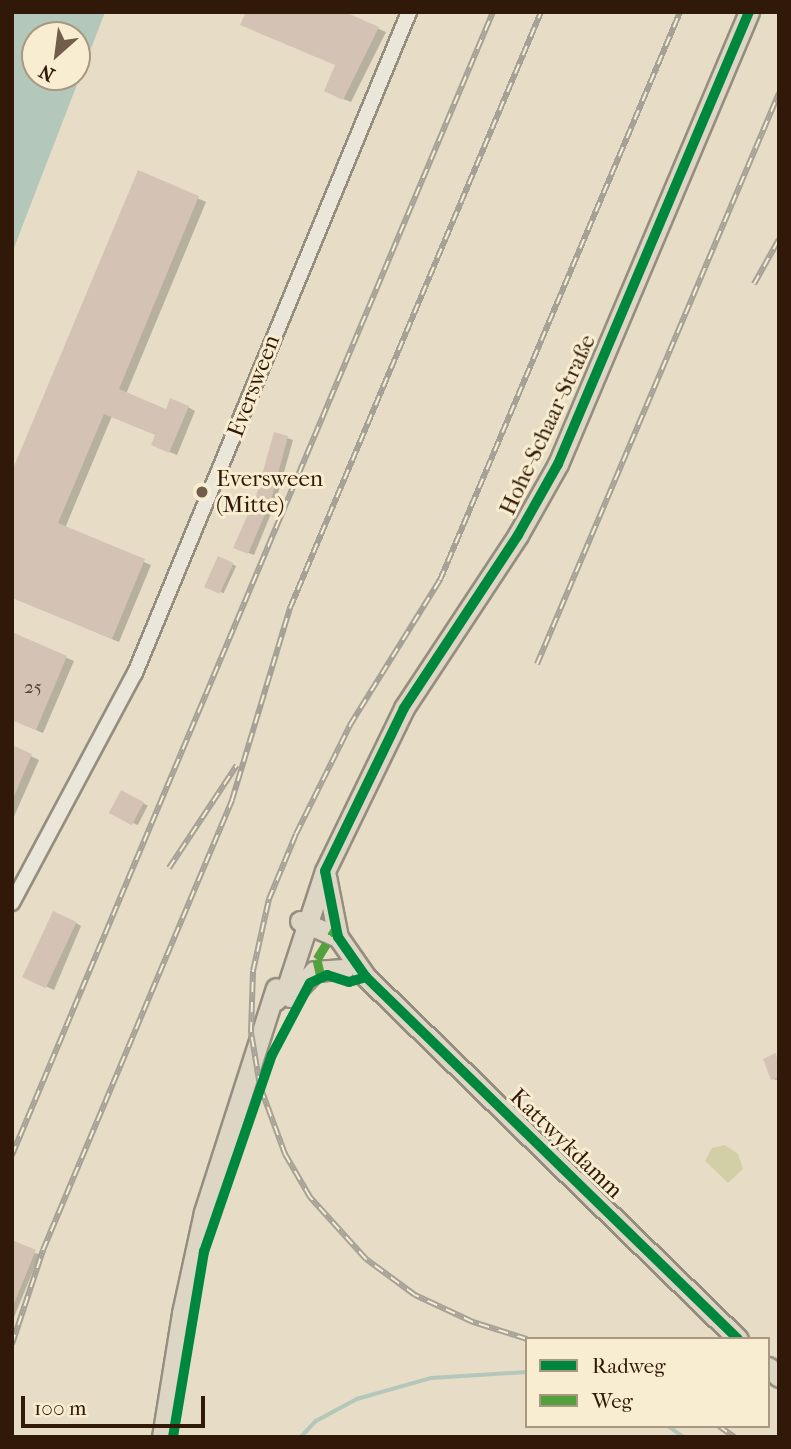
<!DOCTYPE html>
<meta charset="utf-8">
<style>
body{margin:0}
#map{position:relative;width:791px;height:1449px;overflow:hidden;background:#e7ddc6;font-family:"IM FELL French Canon",serif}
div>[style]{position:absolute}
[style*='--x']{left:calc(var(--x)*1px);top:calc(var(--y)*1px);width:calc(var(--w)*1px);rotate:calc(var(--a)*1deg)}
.green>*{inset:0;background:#d2cfa6}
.water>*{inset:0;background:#b3c7bb}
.shadow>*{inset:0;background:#0003;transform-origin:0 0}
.stream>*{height:3.5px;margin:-1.75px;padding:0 1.75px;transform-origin:1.75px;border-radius:1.75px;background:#b3c7bb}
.building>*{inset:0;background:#d4c3b5;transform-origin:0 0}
.roads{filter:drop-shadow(2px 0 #958d7e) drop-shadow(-2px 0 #958d7e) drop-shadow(0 2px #958d7e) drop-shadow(0 -2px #958d7e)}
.minor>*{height:14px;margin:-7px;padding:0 7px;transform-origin:7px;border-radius:7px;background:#eae6da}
.major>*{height:19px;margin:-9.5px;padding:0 9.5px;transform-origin:9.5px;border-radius:9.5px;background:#ded6c5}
.rail>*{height:6px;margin-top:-3px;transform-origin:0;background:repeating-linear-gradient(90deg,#f8edd1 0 10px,#a6a196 0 20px);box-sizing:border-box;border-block:2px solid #a6a196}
.quiet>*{height:9px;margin-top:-4.5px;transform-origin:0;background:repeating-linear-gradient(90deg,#52a13e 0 18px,transparent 0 27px)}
.cycleway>*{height:10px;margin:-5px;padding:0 5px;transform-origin:5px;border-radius:5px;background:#00873e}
.dots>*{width:19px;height:19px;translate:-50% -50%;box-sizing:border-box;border:4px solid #f8edd1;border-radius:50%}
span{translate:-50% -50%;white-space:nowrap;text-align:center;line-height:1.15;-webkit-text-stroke:6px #f8edd1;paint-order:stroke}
.number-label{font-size:19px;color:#594433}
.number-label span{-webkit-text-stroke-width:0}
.street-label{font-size:23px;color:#301908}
.poi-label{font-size:23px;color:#301908}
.left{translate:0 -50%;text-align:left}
.frame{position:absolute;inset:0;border:14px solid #301908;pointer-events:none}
.legend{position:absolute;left:525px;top:1337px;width:245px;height:91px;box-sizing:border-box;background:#f8edd1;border:2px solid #a89881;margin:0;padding:9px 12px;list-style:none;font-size:21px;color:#301908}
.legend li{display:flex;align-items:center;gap:14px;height:35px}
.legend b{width:35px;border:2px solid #a89881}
.north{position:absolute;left:21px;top:21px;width:70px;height:70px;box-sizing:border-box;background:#f8edd1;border:2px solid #a89881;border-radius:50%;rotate:208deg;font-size:19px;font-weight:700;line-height:28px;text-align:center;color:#301908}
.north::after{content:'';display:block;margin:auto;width:24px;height:32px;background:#705e4a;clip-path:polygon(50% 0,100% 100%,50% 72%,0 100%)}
.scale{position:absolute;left:21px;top:1396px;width:184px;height:32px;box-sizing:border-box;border:4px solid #301908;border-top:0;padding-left:9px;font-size:21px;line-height:24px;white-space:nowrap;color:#301908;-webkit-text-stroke:5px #f8edd1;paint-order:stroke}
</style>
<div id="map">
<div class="green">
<i style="clip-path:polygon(725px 1145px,738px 1154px,743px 1169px,728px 1183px,705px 1161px,712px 1148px)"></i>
</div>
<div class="water">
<i style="clip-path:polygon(evenodd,12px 12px,105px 12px,12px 253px,12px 12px,35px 35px,77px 35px,77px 77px,35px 77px,35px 35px)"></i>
</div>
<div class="shadow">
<i style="clip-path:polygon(340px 12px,386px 32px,351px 102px,333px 95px)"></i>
<i style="clip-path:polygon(139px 172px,206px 202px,126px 394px,167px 411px,188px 407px,195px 411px,177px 455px,160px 448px,157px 435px,112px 416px,65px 528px,151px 565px,119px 642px,12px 597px)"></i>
<i style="clip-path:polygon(276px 434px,293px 440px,275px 504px,254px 555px,241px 550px)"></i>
<i style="left:219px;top:558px;width:19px;height:30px;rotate:25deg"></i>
<i style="clip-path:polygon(12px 634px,74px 661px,43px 733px,12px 720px)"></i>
<i style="clip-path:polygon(12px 747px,39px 760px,12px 821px)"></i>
<i style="left:121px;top:792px;width:30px;height:22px;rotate:27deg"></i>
<i style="clip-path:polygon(76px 923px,81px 926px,54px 990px,32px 980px)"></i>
<i style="clip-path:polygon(776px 1055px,779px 1079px,776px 1080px,773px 1079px)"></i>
<i style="clip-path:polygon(12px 1249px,40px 1254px,12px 1322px)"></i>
</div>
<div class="stream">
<i style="--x:668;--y:1426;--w:19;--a:35"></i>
<i style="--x:301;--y:1437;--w:22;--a:-47"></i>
<i style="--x:316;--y:1421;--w:47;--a:-28.2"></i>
<i style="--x:357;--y:1399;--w:77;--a:-15.8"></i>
<i style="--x:431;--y:1378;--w:96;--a:-3.6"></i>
</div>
<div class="building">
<i style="clip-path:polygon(246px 12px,345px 12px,379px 27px,343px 100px,324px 91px,335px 65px,240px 25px)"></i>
<i style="clip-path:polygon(138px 170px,199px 196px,119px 389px,166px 409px,170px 398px,189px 406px,169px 453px,151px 445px,155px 435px,104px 414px,58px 523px,145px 559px,112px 639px,12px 598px,12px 471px)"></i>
<i style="clip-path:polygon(274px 432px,288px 436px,271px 500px,248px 554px,233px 548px,256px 496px)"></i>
<i style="left:218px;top:556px;width:17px;height:34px;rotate:24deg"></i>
<i style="clip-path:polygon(12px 632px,67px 656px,36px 730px,12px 720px)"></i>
<i style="clip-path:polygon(12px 745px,32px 754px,12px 801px)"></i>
<i style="left:121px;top:790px;width:26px;height:26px;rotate:28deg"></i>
<i style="left:53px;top:911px;width:26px;height:73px;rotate:25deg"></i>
<i style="clip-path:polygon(776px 1053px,779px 1077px,771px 1080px,763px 1059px)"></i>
<i style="clip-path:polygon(12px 1240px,36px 1250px,13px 1306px,12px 1306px)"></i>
</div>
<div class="roads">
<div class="minor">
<i style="--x:12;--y:903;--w:261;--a:-61.9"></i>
<i style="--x:135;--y:673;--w:716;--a:-67.48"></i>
</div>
<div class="major">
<i style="--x:326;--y:876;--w:62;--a:78.9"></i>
<i style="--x:300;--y:921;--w:41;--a:22.8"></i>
<i style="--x:338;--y:937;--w:49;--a:55"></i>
<i style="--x:366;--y:977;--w:519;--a:44.22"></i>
<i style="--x:290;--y:997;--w:35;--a:-47"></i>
<i style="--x:314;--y:971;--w:30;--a:-4"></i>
<i style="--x:276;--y:1000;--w:20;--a:-53"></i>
<i style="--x:288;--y:984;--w:119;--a:-71.9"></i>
<i style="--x:325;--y:871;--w:181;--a:-64.1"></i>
<i style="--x:404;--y:708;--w:207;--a:-56.6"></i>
<i style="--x:518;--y:535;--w:81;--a:-60.6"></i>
<i style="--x:558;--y:464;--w:491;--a:-67.1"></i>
<i style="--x:768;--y:1367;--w:15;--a:42"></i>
<i style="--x:162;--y:1437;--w:126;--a:-80.8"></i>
<i style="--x:182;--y:1313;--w:103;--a:-77.7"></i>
<i style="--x:204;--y:1212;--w:235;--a:-72.2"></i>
</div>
</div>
<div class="rail">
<i style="--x:754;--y:284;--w:51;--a:-60.9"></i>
<i style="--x:537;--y:664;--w:620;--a:-67.03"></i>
<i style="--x:169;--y:868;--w:123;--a:-56.6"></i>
<i style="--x:12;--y:1155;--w:1240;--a:-67.18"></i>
<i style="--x:527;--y:1339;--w:57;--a:-162.5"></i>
<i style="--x:473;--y:1322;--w:64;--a:-155"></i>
<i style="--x:415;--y:1295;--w:61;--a:-143.7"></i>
<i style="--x:366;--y:1259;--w:84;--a:-132.1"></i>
<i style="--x:310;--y:1197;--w:50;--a:-120.2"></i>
<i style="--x:285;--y:1154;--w:72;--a:-110.2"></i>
<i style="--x:260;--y:1086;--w:55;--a:-99.5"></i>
<i style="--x:251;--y:1032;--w:61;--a:-88.1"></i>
<i style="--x:253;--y:971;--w:74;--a:-77.5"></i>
<i style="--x:269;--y:899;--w:70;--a:-67.4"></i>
<i style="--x:296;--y:834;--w:122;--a:-63.6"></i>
<i style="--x:350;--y:725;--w:171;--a:-58.2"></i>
<i style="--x:440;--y:580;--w:617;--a:-67.09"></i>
<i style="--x:12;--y:1344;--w:99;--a:-71.7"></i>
<i style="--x:43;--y:1250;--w:488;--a:-67.2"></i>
<i style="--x:232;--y:800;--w:201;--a:-73.2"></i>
<i style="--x:290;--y:608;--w:647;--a:-67.16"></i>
<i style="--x:719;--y:1426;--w:19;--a:36"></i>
</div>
<div class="quiet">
<i style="--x:321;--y:977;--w:18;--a:-103"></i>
<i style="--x:317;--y:959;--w:36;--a:-58"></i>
</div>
<div class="cycleway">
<i style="--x:738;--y:1339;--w:519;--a:-135.78"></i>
<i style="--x:366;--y:977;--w:49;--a:-125"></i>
<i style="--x:338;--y:937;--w:67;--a:-101.1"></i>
<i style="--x:325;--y:871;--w:181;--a:-64.1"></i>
<i style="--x:404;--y:708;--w:207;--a:-56.6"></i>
<i style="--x:518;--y:535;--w:81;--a:-60.6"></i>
<i style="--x:558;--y:464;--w:491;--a:-67.1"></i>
<i style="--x:173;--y:1437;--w:188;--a:-80.5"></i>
<i style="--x:204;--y:1252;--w:208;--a:-71"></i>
<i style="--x:272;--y:1055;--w:81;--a:-62.2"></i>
<i style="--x:310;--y:983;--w:19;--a:-25"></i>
<i style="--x:327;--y:975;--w:23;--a:18"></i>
<i style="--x:349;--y:982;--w:18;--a:-16"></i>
</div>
<div class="dots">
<i style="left:202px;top:492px;background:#705e4a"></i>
</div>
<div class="number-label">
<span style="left:33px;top:688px">25</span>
</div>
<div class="street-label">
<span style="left:254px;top:386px;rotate:-69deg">Eversween</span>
<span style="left:548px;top:425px;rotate:-65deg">Hohe-Schaar-Straße</span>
<span style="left:566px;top:1144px;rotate:44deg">Kattwykdamm</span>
</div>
<div class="poi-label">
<span class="left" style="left:216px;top:492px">Eversween<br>(Mitte)</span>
</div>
<div class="frame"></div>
<ul class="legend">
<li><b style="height:9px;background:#00873e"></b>Radweg</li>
<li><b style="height:9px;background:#52a13e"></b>Weg</li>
</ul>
<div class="north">N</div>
<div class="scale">100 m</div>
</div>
